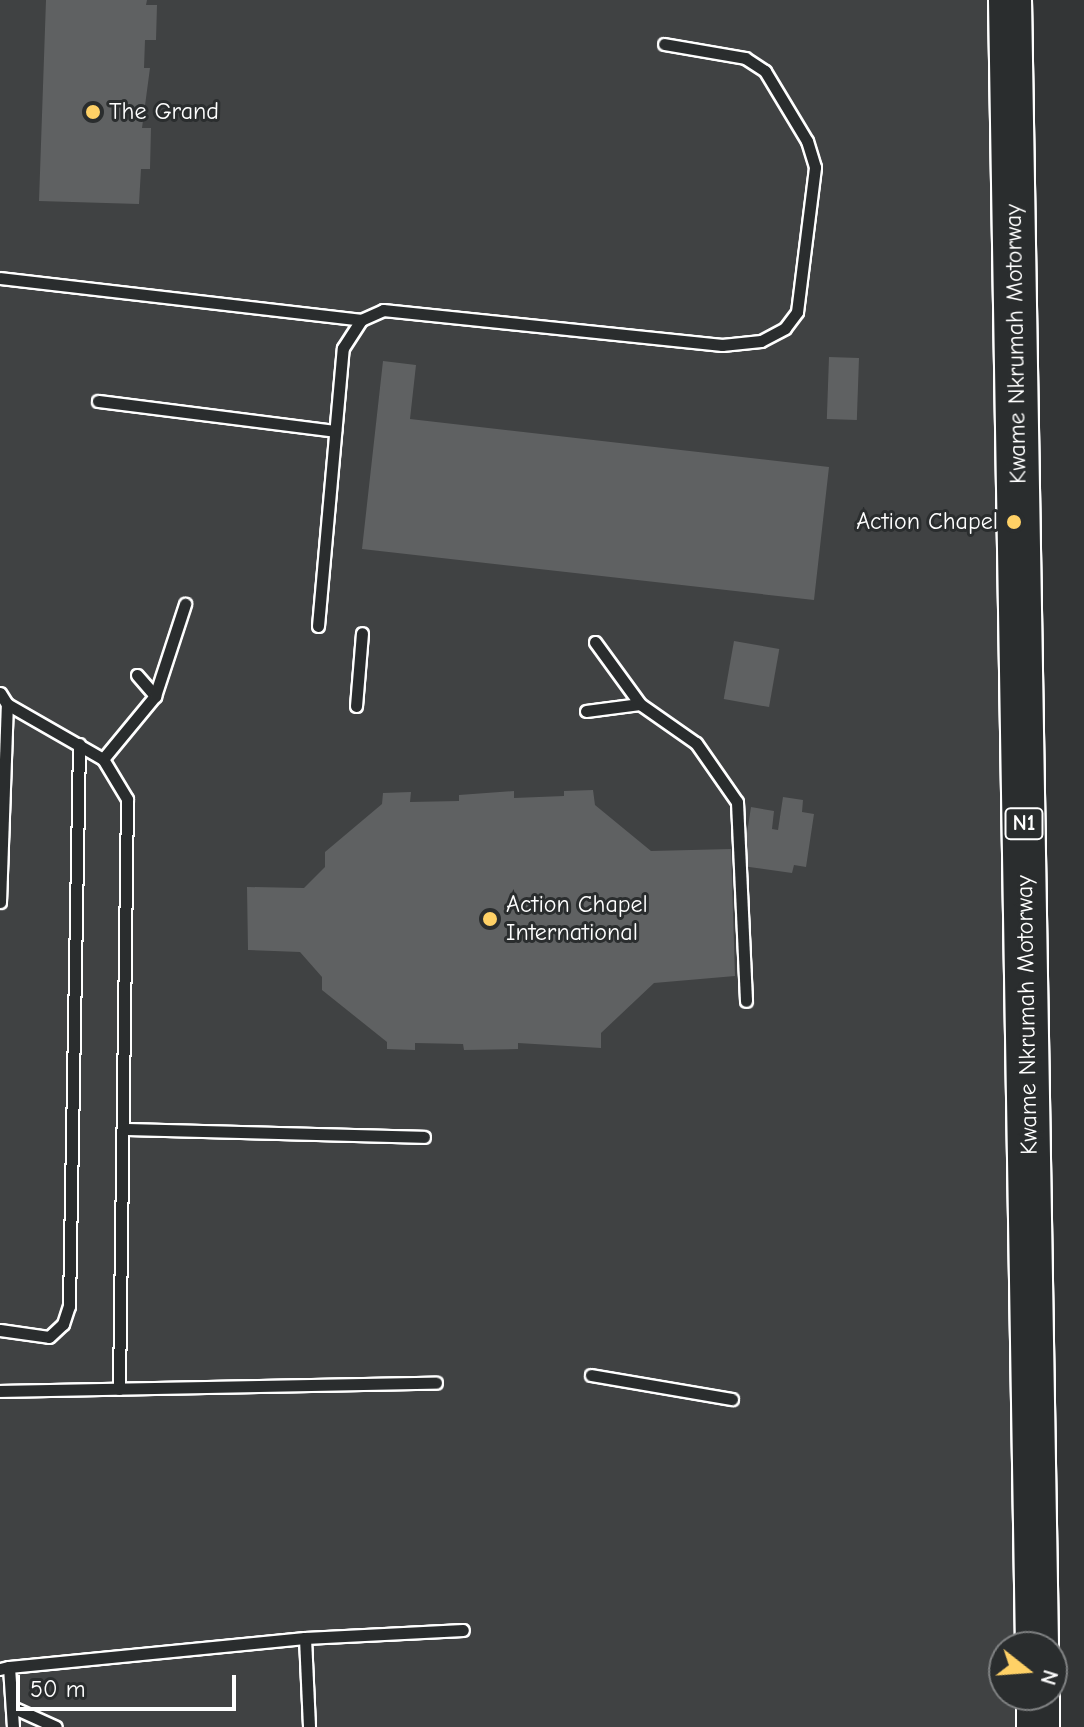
<!DOCTYPE html>
<style>
body{margin:0}
#map{position:relative;width:1084px;height:1727px;overflow:hidden;background:#333536;font-family:"Comic Neue",sans-serif}
div>[style]{position:absolute}
[style*='--x']{left:calc(var(--x)*1px);top:calc(var(--y)*1px);width:calc(var(--w)*1px);rotate:calc(var(--a)*1deg)}
.built>*{inset:0;background:#404243}
.building>*{inset:0;background:#5f6162;transform-origin:0 0}
.roads{filter:drop-shadow(2px 0 #fff) drop-shadow(-2px 0 #fff) drop-shadow(0 2px #fff) drop-shadow(0 -2px #fff)}
.lane>*{height:11px;margin:-5.5px;padding:0 5.5px;transform-origin:5.5px;border-radius:5.5px;background:#2a2d2e}
.highway>*{height:42px;margin:-21px;padding:0 21px;transform-origin:21px;border-radius:21px;background:#2a2d2e}
.dots>*{width:22px;height:22px;translate:-50% -50%;box-sizing:border-box;border:4px solid #2a2d2e;border-radius:50%}
span{translate:-50% -50%;white-space:nowrap;text-align:center;line-height:1.15;-webkit-text-stroke:6px #2a2d2e;paint-order:stroke}
.shield-label span{padding:2px 6px;background:#2a2d2e;border:2px solid;border-radius:6px;-webkit-text-stroke-width:0}
.shield-label{font-size:22px;color:#fff;font-weight:700}
.poi-label{font-size:24px;color:#fff}
.left{translate:0 -50%;text-align:left}
.right{translate:-100% -50%;text-align:right}
.street-label{font-size:24px;color:#fff}
.north{position:absolute;left:988px;top:1631px;width:80px;height:80px;box-sizing:border-box;background:#2a2d2e;border:2px solid #7f8182;border-radius:50%;rotate:107deg;font-size:22px;font-weight:700;line-height:32px;text-align:center;color:#fff}
.north::after{content:'';display:block;margin:auto;width:28px;height:36px;background:#ffd166;clip-path:polygon(50% 0,100% 100%,50% 72%,0 100%)}
.scale{position:absolute;left:16px;top:1675px;width:220px;height:36px;box-sizing:border-box;border:4px solid #fff;border-top:0;padding-left:10px;font-size:24px;line-height:28px;white-space:nowrap;color:#fff;-webkit-text-stroke:6px #2a2d2e;paint-order:stroke}
</style>
<div id="map">
<div class="built">
<i style="clip-path:polygon(0 0,994px 0,1023px 1647px,1004px 1647px,1004px 1695px,1025px 1695px,1025px 1727px,0 1727px)"></i>
</div>
<div class="building">
<i style="clip-path:polygon(46px 0,147px 0,146px 5px,157px 5px,156px 40px,145px 40px,144px 68px,150px 68px,142px 128px,151px 128px,150px 169px,141px 169px,139px 204px,39px 201px)"></i>
<i style="left:829px;top:357px;width:30px;height:62px;rotate:2deg"></i>
<i style="clip-path:polygon(383px 361px,416px 365px,410px 419px,829px 467px,814px 600px,362px 549px)"></i>
<i style="left:734px;top:641px;width:46px;height:59px;rotate:10deg"></i>
<i style="clip-path:polygon(593px 790px,595px 805px,651px 851px,731px 849px,735px 976px,654px 983px,601px 1033px,601px 1048px,518px 1043px,518px 1049px,464px 1050px,463px 1044px,415px 1043px,415px 1050px,387px 1049px,387px 1042px,322px 990px,322px 977px,300px 952px,248px 950px,247px 887px,304px 888px,325px 867px,325px 852px,382px 804px,383px 793px,411px 792px,410px 802px,459px 801px,459px 795px,514px 791px,514px 798px,564px 796px,564px 791px)"></i>
<i style="clip-path:polygon(783px 797px,803px 800px,802px 812px,814px 814px,806px 867px,794px 865px,792px 873px,742px 866px,751px 807px,774px 811px,772px 829px,778px 830px)"></i>
</div>
<div class="roads">
<div class="lane">
<i style="--x:0;--y:278;--w:363;--a:6.6"></i>
<i style="--x:98;--y:401;--w:239;--a:7.2"></i>
<i style="--x:318;--y:626;--w:279;--a:-84.9"></i>
<i style="--x:343;--y:348;--w:33;--a:-57"></i>
<i style="--x:361;--y:320;--w:24;--a:-24"></i>
<i style="--x:383;--y:310;--w:341;--a:5.9"></i>
<i style="--x:722;--y:345;--w:39;--a:-6"></i>
<i style="--x:761;--y:341;--w:27;--a:-28"></i>
<i style="--x:785;--y:328;--w:20;--a:-53"></i>
<i style="--x:797;--y:312;--w:146;--a:-82.9"></i>
<i style="--x:815;--y:167;--w:27;--a:-107"></i>
<i style="--x:807;--y:141;--w:82;--a:-121"></i>
<i style="--x:765;--y:71;--w:24;--a:-147"></i>
<i style="--x:745;--y:58;--w:82;--a:-170.2"></i>
<i style="--x:595;--y:642;--w:77;--a:54"></i>
<i style="--x:640;--y:704;--w:68;--a:34.9"></i>
<i style="--x:696;--y:743;--w:72;--a:55.2"></i>
<i style="--x:737;--y:802;--w:199;--a:87.4"></i>
<i style="--x:137;--y:675;--w:28;--a:49"></i>
<i style="--x:0;--y:693;--w:13;--a:58"></i>
<i style="--x:7;--y:704;--w:111;--a:29.8"></i>
<i style="--x:103;--y:759;--w:47;--a:59"></i>
<i style="--x:127;--y:799;--w:590;--a:90.78"></i>
<i style="--x:356;--y:706;--w:73;--a:-85.3"></i>
<i style="--x:586;--y:711;--w:54;--a:-7.4"></i>
<i style="--x:103;--y:759;--w:82;--a:-50.5"></i>
<i style="--x:155;--y:696;--w:97;--a:-71.9"></i>
<i style="--x:0;--y:902;--w:198;--a:-88"></i>
<i style="--x:123;--y:1129;--w:301;--a:1.5"></i>
<i style="--x:0;--y:1330;--w:49;--a:8.1"></i>
<i style="--x:49;--y:1337;--w:19;--a:-43"></i>
<i style="--x:63;--y:1324;--w:19;--a:-72"></i>
<i style="--x:69;--y:1306;--w:562;--a:-88.98"></i>
<i style="--x:591;--y:1375;--w:143;--a:9.7"></i>
<i style="--x:0;--y:1391;--w:436;--a:-1.1"></i>
<i style="--x:305;--y:1638;--w:89;--a:87.4"></i>
<i style="--x:9;--y:1667;--w:297;--a:-5.6"></i>
<i style="--x:305;--y:1638;--w:158;--a:-2.9"></i>
<i style="--x:0;--y:1669;--w:9;--a:-13"></i>
<i style="--x:9;--y:1667;--w:60;--a:86.2"></i>
<i style="--x:12;--y:1707;--w:48;--a:24.4"></i>
</div>
<div class="highway">
<i style="--x:1010;--y:0;--w:1647;--a:89.06"></i>
<i style="--x:1038;--y:1695;--w:32;--a:90"></i>
</div>
</div>
<div class="dots">
<i style="left:93px;top:112px;background:#ffd166"></i>
<i style="left:1014px;top:522px;background:#ffd166"></i>
<i style="left:490px;top:919px;background:#ffd166"></i>
</div>
<div class="shield-label">
<span style="left:1024px;top:824px">N1</span>
</div>
<div class="poi-label">
<span class="left" style="left:109px;top:112px">The Grand</span>
<span class="right" style="left:998px;top:522px">Action Chapel</span>
<span class="left" style="left:506px;top:919px">Action Chapel<br>International</span>
</div>
<div class="street-label">
<span style="left:1016px;top:344px;rotate:-91deg">Kwame Nkrumah Motorway</span>
<span style="left:1027px;top:1015px;rotate:-91deg">Kwame Nkrumah Motorway</span>
</div>
<div class="north">N</div>
<div class="scale">50 m</div>
</div>
